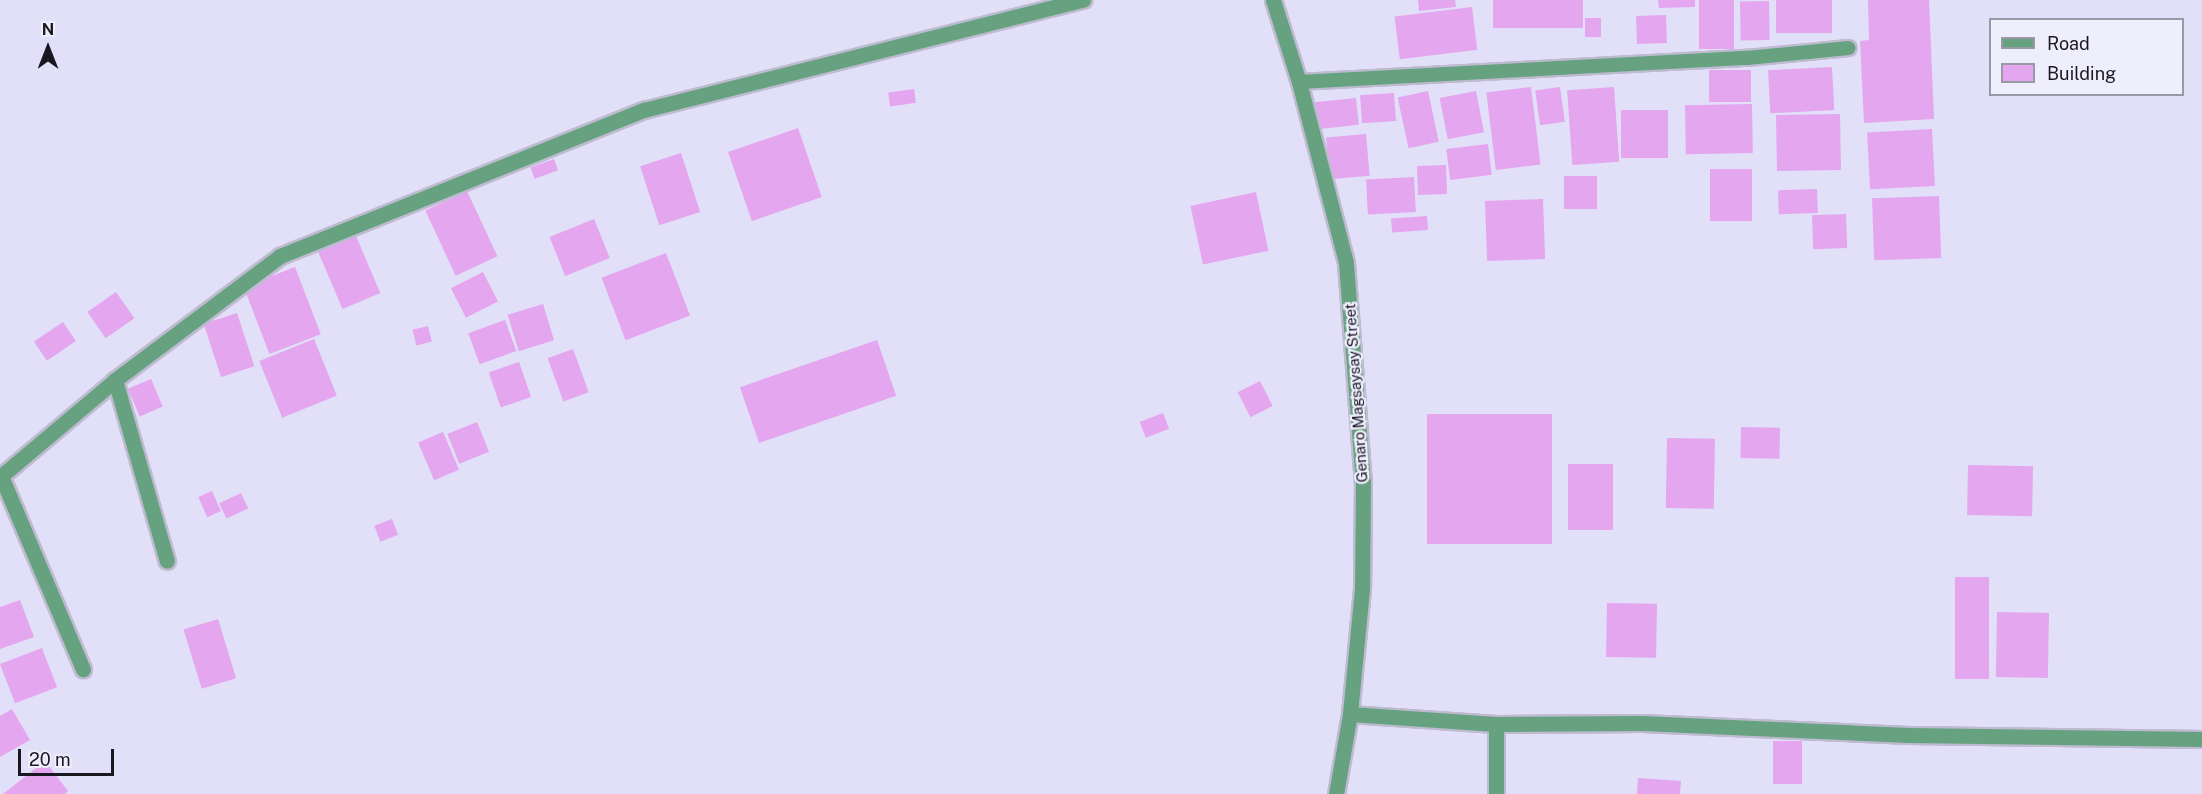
<!DOCTYPE html>
<style>
body{margin:0}
#map{position:relative;width:2202px;height:794px;overflow:hidden;background:#e2dff8;font-family:"Public Sans",sans-serif}
div>[style]{position:absolute}
[style*='--x']{left:calc(var(--x)*1px);top:calc(var(--y)*1px);width:calc(var(--w)*1px);rotate:calc(var(--a)*1deg)}
.building>*{inset:0;background:#e3a6ef;transform-origin:0 0}
.roads{filter:drop-shadow(2px 0 #bebbd1) drop-shadow(-2px 0 #bebbd1) drop-shadow(0 2px #bebbd1) drop-shadow(0 -2px #bebbd1)}
.service>*{height:14px;margin:-7px;padding:0 7px;transform-origin:7px;border-radius:7px;background:#66a27f}
.minor>*{height:15px;margin:-7.5px;padding:0 7.5px;transform-origin:7.5px;border-radius:7.5px;background:#66a27f}
.tertiary>*{height:15px;margin:-7.5px;padding:0 7.5px;transform-origin:7.5px;border-radius:7.5px;background:#66a27f}
span{translate:-50% -50%;white-space:nowrap;text-align:center;line-height:1.15;-webkit-text-stroke:4.5px #efeefd;paint-order:stroke}
.street-label{font-size:15px;color:#191821}
.legend{position:absolute;left:1989px;top:18px;width:195px;height:78px;box-sizing:border-box;background:#efeefd;border:2px solid #9998a5;margin:0;padding:8px 10px;list-style:none;font-size:18px;color:#191821}
.legend li{display:flex;align-items:center;gap:12px;height:30px}
.legend b{width:30px;border:2px solid #9998a5}
.north{position:absolute;left:18px;top:18px;width:60px;height:60px;-webkit-text-stroke:4px #efeefd;paint-order:stroke;rotate:0deg;font-size:16px;font-weight:700;line-height:24px;text-align:center;color:#191821}
.north::after{content:'';display:block;margin:auto;width:21px;height:27px;background:#191821;clip-path:polygon(50% 0,100% 100%,50% 72%,0 100%)}
.scale{position:absolute;left:18px;top:749px;width:96px;height:27px;box-sizing:border-box;border:3px solid #191821;border-top:0;padding-left:8px;font-size:18px;line-height:21px;white-space:nowrap;color:#191821;-webkit-text-stroke:4px #efeefd;paint-order:stroke}
</style>
<div id="map">
<div class="building">
<i style="clip-path:polygon(1418px 0,1455px 0,1456px 7px,1419px 11px)"></i>
<i style="left:1493px;top:0;width:90px;height:28px"></i>
<i style="clip-path:polygon(1658px 0,1695px 0,1695px 7px,1659px 8px)"></i>
<i style="left:1699px;top:0;width:35px;height:49px"></i>
<i style="left:1776px;top:0;width:56px;height:33px"></i>
<i style="clip-path:polygon(1868px 0,1929px 0,1934px 119px,1864px 123px,1860px 41px,1869px 40px)"></i>
<i style="left:1769px;top:1px;width:39px;height:29px;rotate:89deg"></i>
<i style="left:1472px;top:7px;width:43px;height:78px;rotate:83deg"></i>
<i style="left:1666px;top:15px;width:28px;height:30px;rotate:88deg"></i>
<i style="left:1585px;top:18px;width:16px;height:19px"></i>
<i style="left:1832px;top:67px;width:43px;height:64px;rotate:87deg"></i>
<i style="left:1751px;top:70px;width:32px;height:42px;rotate:90deg"></i>
<i style="left:1531px;top:87px;width:78px;height:45px;rotate:83deg"></i>
<i style="left:1560px;top:87px;width:35px;height:25px;rotate:82deg"></i>
<i style="left:1614px;top:87px;width:75px;height:47px;rotate:86deg"></i>
<i style="left:914px;top:89px;width:14px;height:26px;rotate:82deg"></i>
<i style="left:1428px;top:91px;width:52px;height:31px;rotate:78deg"></i>
<i style="left:1476px;top:91px;width:42px;height:37px;rotate:79deg"></i>
<i style="left:1394px;top:93px;width:28px;height:34px;rotate:86deg"></i>
<i style="left:1356px;top:98px;width:27px;height:44px;rotate:84deg"></i>
<i style="left:1752px;top:104px;width:49px;height:67px;rotate:89deg"></i>
<i style="left:1621px;top:110px;width:47px;height:48px"></i>
<i style="left:1840px;top:114px;width:56px;height:64px;rotate:89deg"></i>
<i style="left:798px;top:128px;width:73px;height:74px;rotate:71deg"></i>
<i style="left:1932px;top:129px;width:57px;height:65px;rotate:87deg"></i>
<i style="left:1366px;top:134px;width:42px;height:40px;rotate:85deg"></i>
<i style="left:1488px;top:144px;width:31px;height:42px;rotate:83deg"></i>
<i style="left:681px;top:153px;width:62px;height:43px;rotate:72deg"></i>
<i style="left:554px;top:159px;width:12px;height:25px;rotate:70deg"></i>
<i style="left:1446px;top:165px;width:29px;height:29px;rotate:88deg"></i>
<i style="left:1710px;top:169px;width:42px;height:52px"></i>
<i style="left:1564px;top:176px;width:33px;height:33px"></i>
<i style="left:1414px;top:177px;width:35px;height:48px;rotate:87deg"></i>
<i style="left:1817px;top:189px;width:24px;height:39px;rotate:88deg"></i>
<i style="left:467px;top:191px;width:72px;height:46px;rotate:65deg"></i>
<i style="left:1256px;top:192px;width:60px;height:67px;rotate:78deg"></i>
<i style="left:1939px;top:196px;width:62px;height:67px;rotate:88deg"></i>
<i style="left:1543px;top:199px;width:60px;height:58px;rotate:88deg"></i>
<i style="left:1846px;top:214px;width:34px;height:34px;rotate:88deg"></i>
<i style="left:1427px;top:216px;width:14px;height:36px;rotate:86deg"></i>
<i style="left:594px;top:219px;width:42px;height:48px;rotate:68deg"></i>
<i style="left:356px;top:236px;width:62px;height:41px;rotate:67deg"></i>
<i style="left:666px;top:253px;width:67px;height:69px;rotate:69deg"></i>
<i style="left:295px;top:267px;width:72px;height:55px;rotate:69deg"></i>
<i style="left:483px;top:272px;width:33px;height:36px;rotate:63deg"></i>
<i style="left:116px;top:292px;width:32px;height:35px;rotate:55deg"></i>
<i style="left:543px;top:304px;width:38px;height:37px;rotate:73deg"></i>
<i style="left:237px;top:313px;width:56px;height:35px;rotate:72deg"></i>
<i style="left:505px;top:320px;width:33px;height:39px;rotate:70deg"></i>
<i style="left:63px;top:322px;width:23px;height:35px;rotate:56deg"></i>
<i style="left:428px;top:326px;width:16px;height:16px;rotate:76deg"></i>
<i style="left:314px;top:339px;width:61px;height:59px;rotate:68deg"></i>
<i style="left:877px;top:340px;width:59px;height:145px;rotate:71deg"></i>
<i style="left:573px;top:349px;width:46px;height:27px;rotate:70deg"></i>
<i style="left:519px;top:362px;width:37px;height:32px;rotate:71deg"></i>
<i style="left:151px;top:379px;width:30px;height:25px;rotate:67deg"></i>
<i style="left:1260px;top:381px;width:28px;height:25px;rotate:63deg"></i>
<i style="left:1163px;top:413px;width:17px;height:25px;rotate:69deg"></i>
<i style="left:1427px;top:414px;width:125px;height:130px"></i>
<i style="left:477px;top:422px;width:32px;height:32px;rotate:68deg"></i>
<i style="left:1741px;top:427px;width:39px;height:31px;rotate:1deg"></i>
<i style="left:443px;top:432px;width:41px;height:27px;rotate:67deg"></i>
<i style="left:1667px;top:438px;width:48px;height:70px;rotate:1deg"></i>
<i style="left:1568px;top:464px;width:45px;height:66px"></i>
<i style="left:1968px;top:465px;width:65px;height:50px;rotate:1deg"></i>
<i style="left:212px;top:491px;width:22px;height:15px;rotate:66deg"></i>
<i style="left:241px;top:493px;width:17px;height:24px;rotate:65deg"></i>
<i style="left:392px;top:519px;width:17px;height:19px;rotate:69deg"></i>
<i style="left:1955px;top:577px;width:34px;height:102px"></i>
<i style="clip-path:polygon(20px 600px,34px 637px,0 649px,0 607px)"></i>
<i style="left:1607px;top:603px;width:50px;height:54px;rotate:1deg"></i>
<i style="left:1997px;top:612px;width:52px;height:65px;rotate:1deg"></i>
<i style="left:218px;top:619px;width:62px;height:36px;rotate:73deg"></i>
<i style="left:42px;top:648px;width:42px;height:45px;rotate:69deg"></i>
<i style="clip-path:polygon(12px 709px,30px 740px,0 757px,0 716px)"></i>
<i style="left:1773px;top:741px;width:29px;height:43px"></i>
<i style="clip-path:polygon(45px 761px,68px 791px,65px 794px,3px 794px)"></i>
<i style="clip-path:polygon(1638px 778px,1681px 781px,1680px 794px,1637px 794px)"></i>
</div>
<div class="roads">
<div class="service">
<i style="--x:1299;--y:82;--w:449;--a:-3.1"></i>
<i style="--x:1747;--y:58;--w:102;--a:-5.6"></i>
</div>
<div class="minor">
<i style="--x:115;--y:380;--w:188;--a:74"></i>
<i style="--x:1;--y:476;--w:210;--a:67"></i>
<i style="--x:0;--y:477;--w:150;--a:-40.1"></i>
<i style="--x:115;--y:380;--w:206;--a:-36.9"></i>
<i style="--x:280;--y:256;--w:392;--a:-21.9"></i>
<i style="--x:644;--y:110;--w:453;--a:-14.1"></i>
<i style="--x:1350;--y:714;--w:146;--a:3.9"></i>
<i style="--x:1496;--y:724;--w:146;--a:-0.4"></i>
<i style="--x:1642;--y:723;--w:267;--a:2.6"></i>
<i style="--x:1909;--y:735;--w:293;--a:0.8"></i>
<i style="--x:1496;--y:794;--w:70;--a:-90"></i>
</div>
<div class="tertiary">
<i style="--x:1273;--y:0;--w:86;--a:72.4"></i>
<i style="--x:1299;--y:82;--w:187;--a:75.4"></i>
<i style="--x:1346;--y:263;--w:220;--a:85.6"></i>
<i style="--x:1363;--y:482;--w:107;--a:90.5"></i>
<i style="--x:1362;--y:589;--w:126;--a:95.5"></i>
<i style="--x:1350;--y:714;--w:81;--a:99.9"></i>
</div>
</div>
<div class="street-label">
<span style="left:1356px;top:393px;rotate:-94deg">Genaro Magsaysay Street</span>
</div>
<ul class="legend">
<li><b style="height:8px;background:#66a27f"></b>Road</li>
<li><b style="height:16px;background:#e3a6ef"></b>Building</li>
</ul>
<div class="north">N</div>
<div class="scale">20 m</div>
</div>
